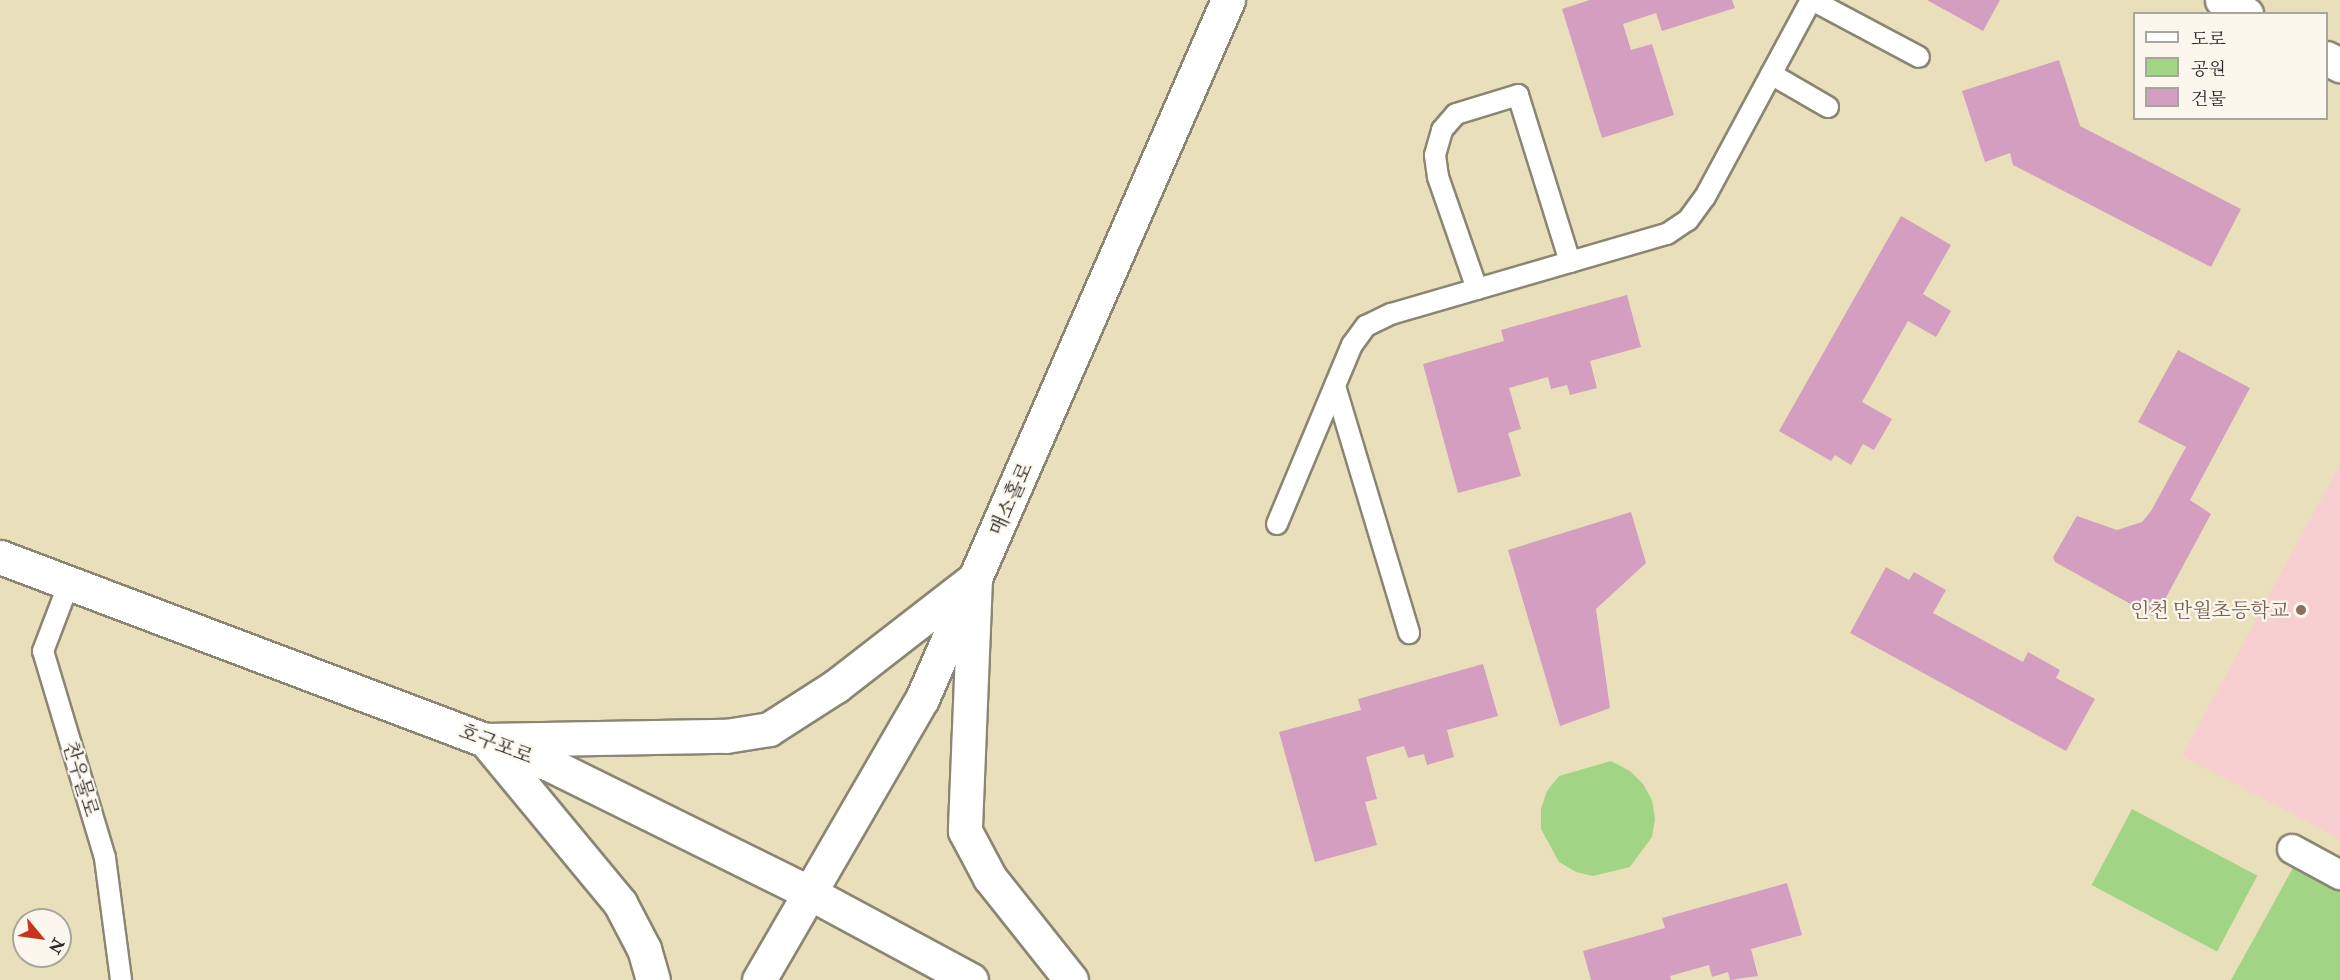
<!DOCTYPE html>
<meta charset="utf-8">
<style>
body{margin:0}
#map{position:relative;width:2340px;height:980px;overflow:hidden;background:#e9e0bb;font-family:"IM FELL Double Pica","Noto Serif KR",serif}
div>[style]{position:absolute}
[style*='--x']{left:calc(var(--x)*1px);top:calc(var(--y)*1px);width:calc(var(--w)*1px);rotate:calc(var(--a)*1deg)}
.built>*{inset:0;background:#f7cfd1}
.green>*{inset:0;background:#a1d585;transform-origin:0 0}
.building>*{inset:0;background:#d39ebf}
.roads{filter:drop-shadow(2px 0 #8a8673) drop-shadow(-2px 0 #8a8673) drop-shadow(0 2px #8a8673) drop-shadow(0 -2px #8a8673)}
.service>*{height:20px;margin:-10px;padding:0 10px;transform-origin:10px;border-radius:10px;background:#fff}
.pedestrian>*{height:28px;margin:-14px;padding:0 14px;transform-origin:14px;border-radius:14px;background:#fff}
.minor>*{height:33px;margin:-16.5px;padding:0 16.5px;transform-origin:16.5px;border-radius:16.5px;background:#fff}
.secondary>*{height:33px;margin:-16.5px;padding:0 16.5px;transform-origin:16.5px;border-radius:16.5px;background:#fff}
.dots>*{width:16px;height:16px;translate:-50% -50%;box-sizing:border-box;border:3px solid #fbf7ec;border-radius:50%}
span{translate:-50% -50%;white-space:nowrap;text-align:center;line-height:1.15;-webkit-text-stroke:4.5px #fbf7ec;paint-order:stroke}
.street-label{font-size:20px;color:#2b2b2b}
.education-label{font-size:20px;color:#785e54}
.right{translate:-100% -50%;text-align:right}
.legend{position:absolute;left:2133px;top:12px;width:195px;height:108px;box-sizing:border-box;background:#fbf7ec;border:2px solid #a8a59f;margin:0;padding:8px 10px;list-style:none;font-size:18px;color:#2b2b2b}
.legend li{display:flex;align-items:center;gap:12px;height:30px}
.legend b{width:30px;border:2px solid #a8a59f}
.north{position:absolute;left:12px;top:908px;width:60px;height:60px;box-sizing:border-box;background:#fbf7ec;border:2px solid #a8a59f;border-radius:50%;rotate:119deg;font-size:16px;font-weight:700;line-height:24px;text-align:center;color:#2b2b2b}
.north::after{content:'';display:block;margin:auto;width:21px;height:27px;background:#c8321e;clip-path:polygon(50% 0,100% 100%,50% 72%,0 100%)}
</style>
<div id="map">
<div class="built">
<i style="clip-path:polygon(2340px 464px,2340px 839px,2182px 756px)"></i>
</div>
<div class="green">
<i style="clip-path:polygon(1611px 761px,1630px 771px,1643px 784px,1652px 800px,1655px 819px,1652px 837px,1630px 867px,1593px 876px,1576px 872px,1559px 862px,1541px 829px,1541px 809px,1547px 791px,1559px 776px)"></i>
<i style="left:2132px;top:809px;width:142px;height:86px;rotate:28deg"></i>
<i style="clip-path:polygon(2309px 839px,2340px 857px,2340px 980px,2231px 980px)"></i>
</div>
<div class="building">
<i style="clip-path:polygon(1590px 0,1732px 0,1735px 8px,1662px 31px,1656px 13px,1623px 24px,1631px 50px,1652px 44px,1674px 115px,1602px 138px,1562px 9px)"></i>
<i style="clip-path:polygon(1927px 0,2000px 0,1983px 31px)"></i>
<i style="clip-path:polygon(2059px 60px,2080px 126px,2241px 209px,2211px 267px,2013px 165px,2010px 153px,1985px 162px,1962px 91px)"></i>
<i style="clip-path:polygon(1901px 216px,1951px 245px,1923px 294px,1951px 311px,1936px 337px,1908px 321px,1862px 402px,1892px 419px,1874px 450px,1863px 444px,1851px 465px,1835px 455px,1831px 461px,1779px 431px)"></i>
<i style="clip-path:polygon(1627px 295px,1641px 347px,1590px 361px,1597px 388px,1570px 395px,1567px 385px,1551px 389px,1548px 377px,1509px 388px,1521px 429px,1508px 433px,1521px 476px,1458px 493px,1423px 364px,1504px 341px,1501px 330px)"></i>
<i style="clip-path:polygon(2178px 350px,2250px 388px,2190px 500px,2211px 514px,2156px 616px,2152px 616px,2055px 562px,2053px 557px,2077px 516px,2117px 530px,2142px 522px,2151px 511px,2186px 447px,2138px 422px)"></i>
<i style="clip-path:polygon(1631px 512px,1646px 563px,1596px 609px,1610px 708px,1560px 726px,1508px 550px)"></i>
<i style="clip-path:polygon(1886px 567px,1909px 580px,1914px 572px,1946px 590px,1933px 613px,2023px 662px,2028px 652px,2060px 670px,2056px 678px,2095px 699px,2066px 751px,1850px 633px)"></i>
<i style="clip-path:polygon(1483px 664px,1498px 716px,1447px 730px,1454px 757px,1427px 765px,1424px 754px,1408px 758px,1404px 746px,1366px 757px,1377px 799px,1365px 802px,1377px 845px,1315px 862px,1279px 732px,1361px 710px,1358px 699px)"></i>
<i style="clip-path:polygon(1787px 883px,1802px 935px,1751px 949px,1758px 976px,1730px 980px,1728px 972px,1712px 977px,1709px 965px,1670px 976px,1671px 980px,1591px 980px,1583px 951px,1665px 928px,1662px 918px)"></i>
</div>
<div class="roads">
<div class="service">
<i style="--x:1812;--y:0;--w:121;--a:28"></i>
<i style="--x:1771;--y:74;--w:66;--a:30.1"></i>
<i style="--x:1477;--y:289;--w:119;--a:-109.2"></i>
<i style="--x:1438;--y:177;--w:22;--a:-98"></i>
<i style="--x:1435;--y:155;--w:26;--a:-74"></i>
<i style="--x:1442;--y:130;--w:21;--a:-49"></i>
<i style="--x:1456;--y:114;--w:65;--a:-17"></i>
<i style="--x:1518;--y:95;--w:175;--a:72.7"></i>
<i style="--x:1335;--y:386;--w:258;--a:73.3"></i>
<i style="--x:1277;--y:524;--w:194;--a:-67.3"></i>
<i style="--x:1352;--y:345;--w:24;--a:-54"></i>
<i style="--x:1366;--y:326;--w:28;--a:-26"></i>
<i style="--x:1391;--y:314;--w:287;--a:-16.2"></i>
<i style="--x:1667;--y:234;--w:25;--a:-34"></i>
<i style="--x:1688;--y:220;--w:29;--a:-54"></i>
<i style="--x:1705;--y:197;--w:224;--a:-61.7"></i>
<i style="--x:69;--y:583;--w:73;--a:110.9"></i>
<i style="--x:43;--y:651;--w:216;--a:73.3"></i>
<i style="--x:105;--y:858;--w:123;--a:82.5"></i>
</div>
<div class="pedestrian">
<i style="--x:2292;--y:849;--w:55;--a:28.4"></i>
</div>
<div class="minor">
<i style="--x:2222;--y:0;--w:28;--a:30"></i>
<i style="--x:2326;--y:58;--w:16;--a:27"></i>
</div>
<div class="secondary">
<i style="--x:0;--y:557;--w:589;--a:20.68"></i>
<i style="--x:551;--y:765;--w:289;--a:26.3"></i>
<i style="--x:810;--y:893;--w:183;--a:28.4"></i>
<i style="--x:653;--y:980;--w:32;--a:-106"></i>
<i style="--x:644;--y:949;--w:52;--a:-117.6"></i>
<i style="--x:620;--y:903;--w:212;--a:-129.6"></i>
<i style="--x:485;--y:740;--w:241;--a:-1"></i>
<i style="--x:726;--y:736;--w:44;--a:-9.2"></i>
<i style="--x:769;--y:729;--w:80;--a:-32.7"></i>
<i style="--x:836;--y:686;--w:176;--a:-37.8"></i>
<i style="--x:975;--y:578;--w:253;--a:92.3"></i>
<i style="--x:965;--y:831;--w:53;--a:62"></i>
<i style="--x:990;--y:878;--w:130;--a:51.5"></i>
<i style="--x:759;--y:980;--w:325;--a:-59.9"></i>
<i style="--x:922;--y:699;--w:763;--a:-66.36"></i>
</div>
</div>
<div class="dots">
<i style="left:2301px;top:610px;background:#8d6e63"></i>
</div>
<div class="street-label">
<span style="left:1011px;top:499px;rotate:-66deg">매소홀로</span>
<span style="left:496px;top:744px;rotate:21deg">호구포로</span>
<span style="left:81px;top:779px;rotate:73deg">찬우물로</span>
</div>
<div class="education-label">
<span class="right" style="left:2289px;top:610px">인천 만월초등학교</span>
</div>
<ul class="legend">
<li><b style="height:8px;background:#fff"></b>도로</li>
<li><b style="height:16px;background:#a1d585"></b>공원</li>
<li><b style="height:16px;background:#d39ebf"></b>건물</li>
</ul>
<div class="north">N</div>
</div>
